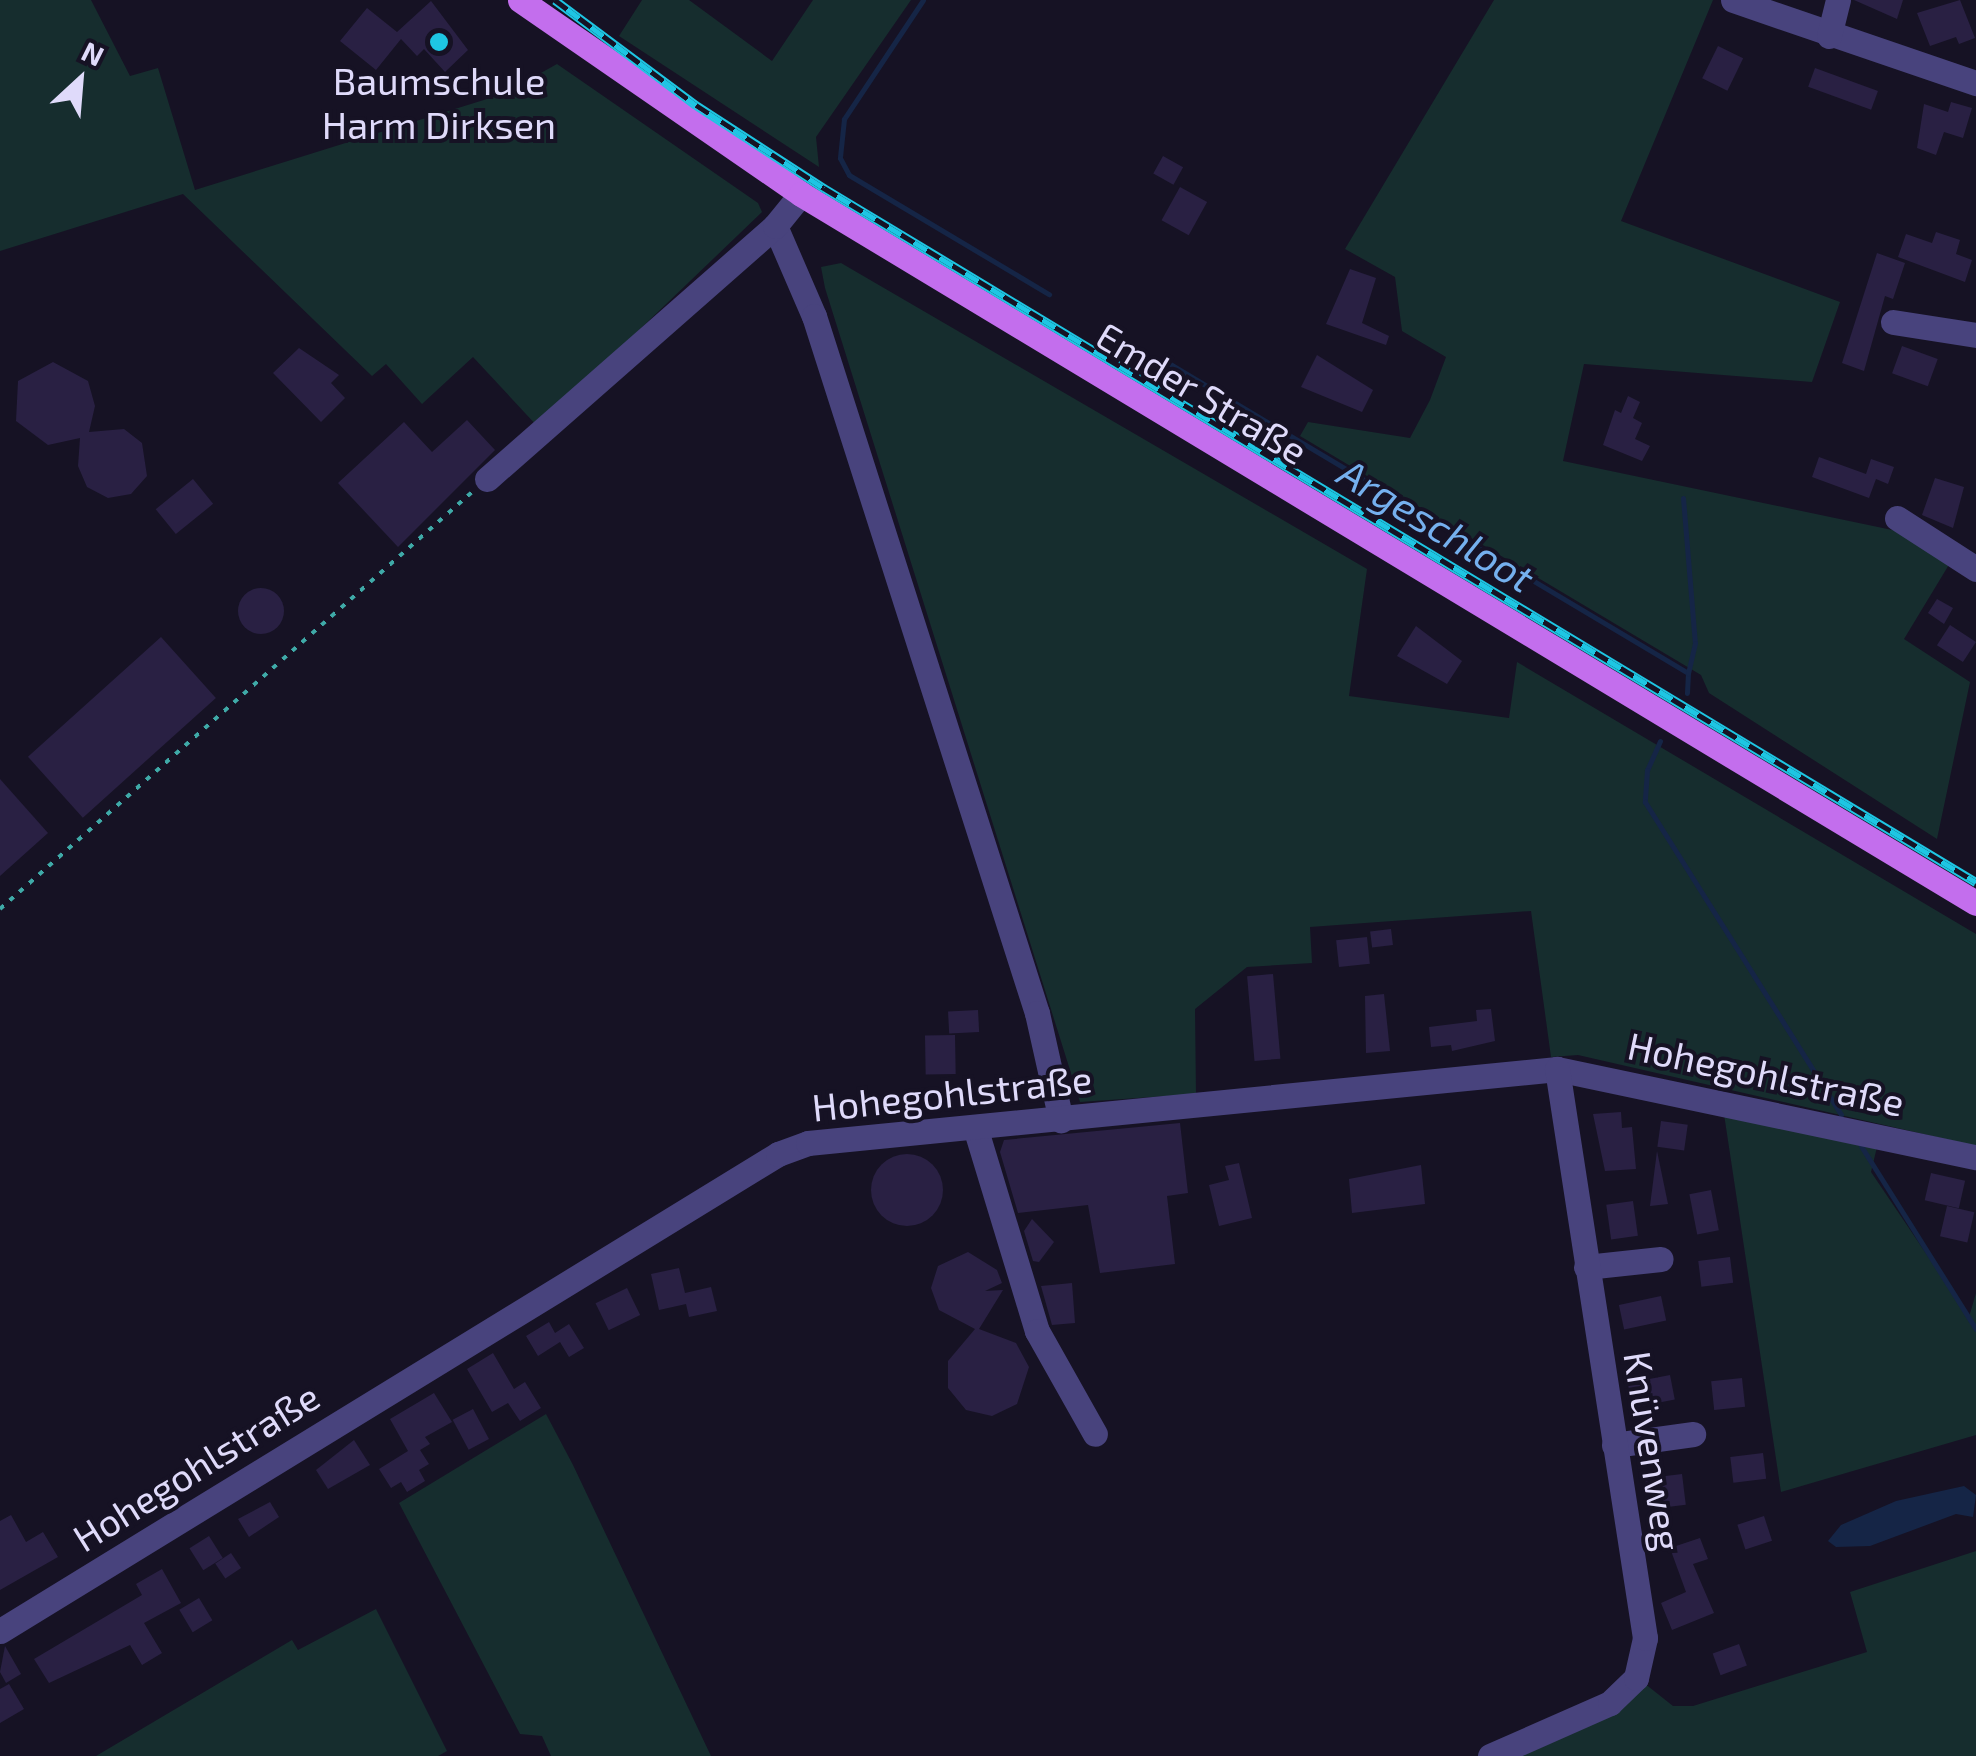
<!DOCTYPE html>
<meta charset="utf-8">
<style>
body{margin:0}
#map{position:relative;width:1976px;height:1756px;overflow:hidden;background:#161224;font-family:"Exo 2",sans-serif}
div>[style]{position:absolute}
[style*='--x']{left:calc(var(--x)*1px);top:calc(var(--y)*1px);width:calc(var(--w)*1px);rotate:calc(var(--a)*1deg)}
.green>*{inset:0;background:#162d2e}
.water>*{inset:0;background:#152546}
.stream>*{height:5px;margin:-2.5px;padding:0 2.5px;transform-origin:2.5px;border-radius:2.5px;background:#152546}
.building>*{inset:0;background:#292043;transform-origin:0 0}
.round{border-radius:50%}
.path>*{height:4px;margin-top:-2px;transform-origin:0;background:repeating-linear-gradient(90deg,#3faaa8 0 5px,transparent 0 13px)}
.minor>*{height:25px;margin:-12.5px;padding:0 12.5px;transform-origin:12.5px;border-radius:12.5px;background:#48437d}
.major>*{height:25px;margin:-12.5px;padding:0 12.5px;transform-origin:12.5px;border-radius:12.5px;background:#c36eed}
.rail>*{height:9px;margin-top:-4.5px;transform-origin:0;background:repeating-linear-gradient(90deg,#161224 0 15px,#1ec6e3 0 30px);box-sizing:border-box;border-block:2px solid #1ec6e3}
.dots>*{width:28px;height:28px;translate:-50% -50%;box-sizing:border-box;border:5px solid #161224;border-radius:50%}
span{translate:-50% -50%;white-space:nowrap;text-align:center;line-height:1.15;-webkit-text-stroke:8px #161224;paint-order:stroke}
.poi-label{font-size:38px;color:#dfdafa}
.street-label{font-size:38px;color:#dfdafa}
.water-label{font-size:40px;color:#75b0ee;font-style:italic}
.north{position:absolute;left:30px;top:30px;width:100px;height:100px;-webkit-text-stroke:8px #161224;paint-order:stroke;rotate:26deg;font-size:28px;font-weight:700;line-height:40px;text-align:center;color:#dfdafa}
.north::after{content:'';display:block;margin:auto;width:35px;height:45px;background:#dfdafa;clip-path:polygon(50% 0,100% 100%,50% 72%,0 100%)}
</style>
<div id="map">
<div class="green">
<i style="clip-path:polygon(0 0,91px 0,130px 76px,158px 68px,195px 190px,503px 94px,557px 64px,758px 203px,762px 212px,538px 427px,473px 357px,422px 404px,386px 364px,372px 376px,183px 194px,0 251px)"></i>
<i style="clip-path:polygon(642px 0,689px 0,772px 61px,813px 0,911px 0,816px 137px,819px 167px,619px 36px)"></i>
<i style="clip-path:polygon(1494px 0,1713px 0,1621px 221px,1840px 302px,1812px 382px,1584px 364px,1563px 461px,1897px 531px,1950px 563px,1904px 639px,1970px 682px,1937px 839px,1709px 693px,1701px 675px,1300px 436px,1308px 422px,1410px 438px,1430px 400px,1446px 357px,1402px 331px,1395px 277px,1345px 249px)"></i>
<i style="clip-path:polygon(841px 263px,1367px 569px,1349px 696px,1509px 718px,1517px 662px,1976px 934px,1976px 1146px,1578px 1055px,1551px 1057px,1531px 911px,1310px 927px,1312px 963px,1247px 967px,1195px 1009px,1196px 1094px,1080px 1102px,825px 288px,821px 267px)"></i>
<i style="clip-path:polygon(1724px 1114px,1877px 1147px,1871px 1172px,1969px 1317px,1976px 1293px,1976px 1435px,1781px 1492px)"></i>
<i style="clip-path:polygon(546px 1414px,573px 1465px,711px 1756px,551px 1756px,542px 1736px,520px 1734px,399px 1503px)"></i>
<i style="clip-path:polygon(1976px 1551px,1976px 1756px,1513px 1756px,1644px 1683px,1673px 1706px,1693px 1706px,1867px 1652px,1850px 1592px)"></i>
<i style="clip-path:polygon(376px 1609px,447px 1751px,438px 1756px,96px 1756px,292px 1640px,298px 1650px)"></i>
</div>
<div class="water">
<i style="clip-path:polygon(1964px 1486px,1976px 1495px,1973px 1517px,1956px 1514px,1870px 1546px,1836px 1547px,1828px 1541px,1841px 1525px,1896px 1501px)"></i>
</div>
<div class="stream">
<i style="--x:923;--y:0;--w:143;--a:123.6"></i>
<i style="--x:844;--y:119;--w:39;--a:96"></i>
<i style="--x:840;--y:158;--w:19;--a:62"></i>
<i style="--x:849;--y:175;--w:233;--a:30.8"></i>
<i style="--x:1170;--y:364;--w:603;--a:30.82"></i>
<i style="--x:1688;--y:673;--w:20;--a:93"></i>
<i style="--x:1683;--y:498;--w:145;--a:85.3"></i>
<i style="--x:1695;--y:643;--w:31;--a:103"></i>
<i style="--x:1660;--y:741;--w:32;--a:114"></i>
<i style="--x:1647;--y:770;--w:32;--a:94"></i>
<i style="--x:1645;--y:802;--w:369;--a:57.9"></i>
<i style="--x:1861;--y:1146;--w:216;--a:57.9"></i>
</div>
<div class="building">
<i style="clip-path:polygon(1854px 0,1903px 0,1897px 19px)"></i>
<i style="clip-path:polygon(1960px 0,1975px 38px,1959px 44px,1956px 37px,1930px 46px,1917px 13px)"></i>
<i style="clip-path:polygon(431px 1px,468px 50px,445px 72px,424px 49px,417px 56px,401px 39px,376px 70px,340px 41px,367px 8px,397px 32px)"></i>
<i style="left:1718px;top:46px;width:28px;height:36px;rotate:26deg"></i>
<i style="left:1815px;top:68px;width:67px;height:20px;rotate:20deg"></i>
<i style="clip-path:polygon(1951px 102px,1972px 108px,1963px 138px,1944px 132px,1936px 155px,1917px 148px,1924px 104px,1948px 112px)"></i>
<i style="left:1163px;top:156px;width:23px;height:20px;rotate:29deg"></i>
<i style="left:1180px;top:187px;width:31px;height:38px;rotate:29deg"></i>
<i style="clip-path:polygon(1936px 232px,1960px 240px,1956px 254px,1972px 260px,1965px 282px,1898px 257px,1906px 234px,1932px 243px)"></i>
<i style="clip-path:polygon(1877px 253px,1905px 263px,1893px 299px,1885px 296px,1864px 371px,1842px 363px)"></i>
<i style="clip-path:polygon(1350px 269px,1376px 278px,1362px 323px,1389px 336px,1386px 345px,1326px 324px)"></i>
<i style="left:1902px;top:346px;width:38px;height:29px;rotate:20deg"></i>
<i style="clip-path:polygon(299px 348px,339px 375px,331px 383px,345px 398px,321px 422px,273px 373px)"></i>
<i style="clip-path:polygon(1317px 355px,1373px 390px,1362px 412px,1301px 387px)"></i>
<i style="clip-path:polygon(53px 362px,88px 381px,95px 406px,89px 432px,124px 429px,142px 443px,147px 476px,131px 494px,108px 498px,87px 487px,78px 466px,80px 438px,48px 445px,16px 421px,18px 381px)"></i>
<i style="clip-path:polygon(1628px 396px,1640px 402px,1633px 418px,1642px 423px,1635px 439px,1650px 446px,1642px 461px,1603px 445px,1615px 410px,1621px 413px)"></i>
<i style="clip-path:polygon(467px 420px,495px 450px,398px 547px,338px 483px,404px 422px,432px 452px)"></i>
<i style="clip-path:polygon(1819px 457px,1866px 474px,1871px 459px,1894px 467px,1888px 484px,1876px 479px,1869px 498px,1812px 477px)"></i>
<i style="clip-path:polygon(1935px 478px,1964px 487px,1953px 528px,1922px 515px)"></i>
<i style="left:193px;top:479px;width:32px;height:48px;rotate:51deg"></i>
<i class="round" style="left:238px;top:588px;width:46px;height:46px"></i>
<i style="clip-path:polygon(1937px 599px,1953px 608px,1944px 624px,1928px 613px)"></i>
<i style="left:1950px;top:625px;width:31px;height:24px;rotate:33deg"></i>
<i style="clip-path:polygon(1416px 626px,1462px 661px,1447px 684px,1397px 656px)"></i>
<i style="left:161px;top:637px;width:82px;height:179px;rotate:48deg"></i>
<i style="clip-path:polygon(0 779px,48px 833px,0 876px)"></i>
<i style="left:1391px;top:929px;width:16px;height:21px;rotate:83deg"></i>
<i style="left:1367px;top:937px;width:27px;height:31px;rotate:84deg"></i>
<i style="left:1273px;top:974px;width:85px;height:26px;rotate:85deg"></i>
<i style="clip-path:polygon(1384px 994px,1390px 1051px,1366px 1053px,1365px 996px)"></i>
<i style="clip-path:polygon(1491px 1009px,1495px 1041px,1452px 1051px,1451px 1045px,1431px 1047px,1429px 1027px,1477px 1021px,1476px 1010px)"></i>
<i style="left:978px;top:1010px;width:22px;height:30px;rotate:87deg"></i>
<i style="left:955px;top:1035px;width:39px;height:30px;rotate:89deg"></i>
<i style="clip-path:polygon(1621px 1112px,1622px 1128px,1632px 1127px,1636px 1169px,1605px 1171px,1593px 1114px)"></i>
<i style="left:1661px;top:1121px;width:27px;height:26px;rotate:8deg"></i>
<i style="clip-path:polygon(1180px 1123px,1188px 1193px,1167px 1196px,1175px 1264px,1100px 1273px,1088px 1205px,1018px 1213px,1000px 1152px,1004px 1140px)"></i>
<i style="clip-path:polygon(1657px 1151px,1668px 1204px,1650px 1206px)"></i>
<i class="round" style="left:871px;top:1154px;width:72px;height:72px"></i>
<i style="clip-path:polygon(1239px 1163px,1252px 1218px,1219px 1226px,1209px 1185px,1229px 1180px,1225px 1166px)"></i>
<i style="clip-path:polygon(1421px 1165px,1425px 1204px,1352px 1213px,1349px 1179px)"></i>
<i style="left:1931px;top:1173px;width:35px;height:28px;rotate:13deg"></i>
<i style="left:1711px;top:1190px;width:41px;height:22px;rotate:79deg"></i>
<i style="left:1633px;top:1201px;width:35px;height:27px;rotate:82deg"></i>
<i style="left:1947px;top:1206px;width:28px;height:31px;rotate:13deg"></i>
<i style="clip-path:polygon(1032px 1219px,1054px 1242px,1039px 1262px,1033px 1261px,1024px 1231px)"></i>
<i style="clip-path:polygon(968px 1252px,997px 1270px,1002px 1283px,985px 1291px,1003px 1290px,979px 1329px,1016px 1343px,1029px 1367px,1017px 1404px,992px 1416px,966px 1410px,948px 1388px,948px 1361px,975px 1329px,939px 1310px,931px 1288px,938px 1266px)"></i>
<i style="left:1730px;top:1257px;width:26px;height:32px;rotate:83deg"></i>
<i style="clip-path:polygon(679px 1268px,685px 1293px,711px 1287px,717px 1311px,689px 1317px,686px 1304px,659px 1310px,651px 1274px)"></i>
<i style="clip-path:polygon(1072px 1283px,1075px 1323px,1052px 1325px,1041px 1286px)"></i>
<i style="left:627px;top:1288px;width:30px;height:35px;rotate:64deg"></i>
<i style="left:1661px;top:1296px;width:25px;height:43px;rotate:78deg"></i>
<i style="clip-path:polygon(549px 1322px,555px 1333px,569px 1324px,584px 1348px,569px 1357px,560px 1342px,538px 1356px,526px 1336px)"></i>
<i style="clip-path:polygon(493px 1353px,514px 1389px,525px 1382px,541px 1408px,520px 1421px,508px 1403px,492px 1412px,467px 1369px)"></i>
<i style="left:1670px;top:1375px;width:25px;height:43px;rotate:79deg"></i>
<i style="left:1742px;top:1378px;width:29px;height:31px;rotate:84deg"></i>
<i style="clip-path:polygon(434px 1393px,452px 1422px,425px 1437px,430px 1444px,420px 1450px,429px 1464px,419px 1470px,425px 1481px,407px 1492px,401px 1482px,391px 1488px,379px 1469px,408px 1451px,390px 1419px)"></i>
<i style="left:473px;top:1409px;width:34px;height:23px;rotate:62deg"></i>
<i style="clip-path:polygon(354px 1440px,370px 1465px,328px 1489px,316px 1470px)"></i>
<i style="left:1763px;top:1453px;width:26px;height:33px;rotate:83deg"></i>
<i style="left:1682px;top:1474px;width:31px;height:37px;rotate:83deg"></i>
<i style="clip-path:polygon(270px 1502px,279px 1517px,249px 1537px,238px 1519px)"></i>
<i style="clip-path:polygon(11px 1515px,26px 1542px,43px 1532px,58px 1557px,0 1590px,0 1521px)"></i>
<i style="left:1764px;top:1516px;width:26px;height:28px;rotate:72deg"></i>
<i style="left:209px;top:1536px;width:26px;height:23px;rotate:58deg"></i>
<i style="clip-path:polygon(1700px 1538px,1708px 1559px,1693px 1564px,1714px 1613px,1672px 1630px,1661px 1603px,1686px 1592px,1670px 1548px)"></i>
<i style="left:231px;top:1553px;width:18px;height:19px;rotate:56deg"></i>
<i style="clip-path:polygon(162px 1569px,181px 1603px,144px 1623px,162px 1653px,142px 1665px,130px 1645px,49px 1683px,34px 1659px,142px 1595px,136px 1584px)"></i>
<i style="left:199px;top:1598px;width:26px;height:23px;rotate:59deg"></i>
<i style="left:1739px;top:1644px;width:23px;height:28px;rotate:70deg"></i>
<i style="clip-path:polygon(5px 1646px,21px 1674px,6px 1683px,0 1672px)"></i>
<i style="clip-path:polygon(9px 1684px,24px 1709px,0 1723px,0 1689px)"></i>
</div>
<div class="path">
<i style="--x:0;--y:909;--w:630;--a:-41.46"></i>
</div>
<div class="minor">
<i style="--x:1733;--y:0;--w:257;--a:18.9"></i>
<i style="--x:1829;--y:36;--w:37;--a:-76"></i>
<i style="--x:775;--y:226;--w:98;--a:66.6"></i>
<i style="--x:814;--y:316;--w:732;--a:72.26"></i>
<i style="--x:1037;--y:1013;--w:110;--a:77.4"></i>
<i style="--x:1893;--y:322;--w:84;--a:8.9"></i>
<i style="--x:487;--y:479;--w:383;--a:-41.3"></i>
<i style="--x:775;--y:226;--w:41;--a:-50.9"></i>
<i style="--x:1897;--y:518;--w:94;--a:32.8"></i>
<i style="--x:975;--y:1127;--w:213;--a:73.1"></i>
<i style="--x:1037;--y:1331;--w:118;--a:60.6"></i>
<i style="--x:1586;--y:1267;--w:75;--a:-6.1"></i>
<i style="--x:1614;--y:1445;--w:80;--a:-7.9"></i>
<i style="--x:0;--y:1631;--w:913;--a:-31.51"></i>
<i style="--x:778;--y:1154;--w:32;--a:-20"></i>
<i style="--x:808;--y:1143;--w:753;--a:-5.64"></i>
<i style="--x:1557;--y:1069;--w:428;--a:11.9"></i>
<i style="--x:1490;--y:1756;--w:131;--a:-23.8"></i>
<i style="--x:1610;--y:1703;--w:36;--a:-44"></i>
<i style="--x:1636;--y:1678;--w:41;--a:-77.3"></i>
<i style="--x:1645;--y:1638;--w:576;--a:-98.79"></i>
</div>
<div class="major">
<i style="--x:520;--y:0;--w:341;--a:34.6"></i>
<i style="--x:801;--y:194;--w:1372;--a:31.11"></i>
</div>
<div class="rail">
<i style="--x:555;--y:0;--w:176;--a:36.7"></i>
<i style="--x:696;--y:105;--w:153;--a:33"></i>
<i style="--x:824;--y:188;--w:1345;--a:31.07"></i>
</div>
<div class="dots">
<i style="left:439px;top:42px;background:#1ec6e3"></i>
</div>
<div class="poi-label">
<span style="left:439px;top:103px">Baumschule<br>Harm Dirksen</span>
</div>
<div class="street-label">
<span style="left:1202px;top:393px;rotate:31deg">Emder Straße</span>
<span style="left:1766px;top:1074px;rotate:12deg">Hohegohlstraße</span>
<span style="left:952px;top:1093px;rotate:-6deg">Hohegohlstraße</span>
<span style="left:1653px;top:1451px;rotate:81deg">Knüvenweg</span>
<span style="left:196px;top:1467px;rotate:-32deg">Hohegohlstraße</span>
</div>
<div class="water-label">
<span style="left:1437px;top:524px;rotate:31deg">Argeschloot</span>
</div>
<div class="north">N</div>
</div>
